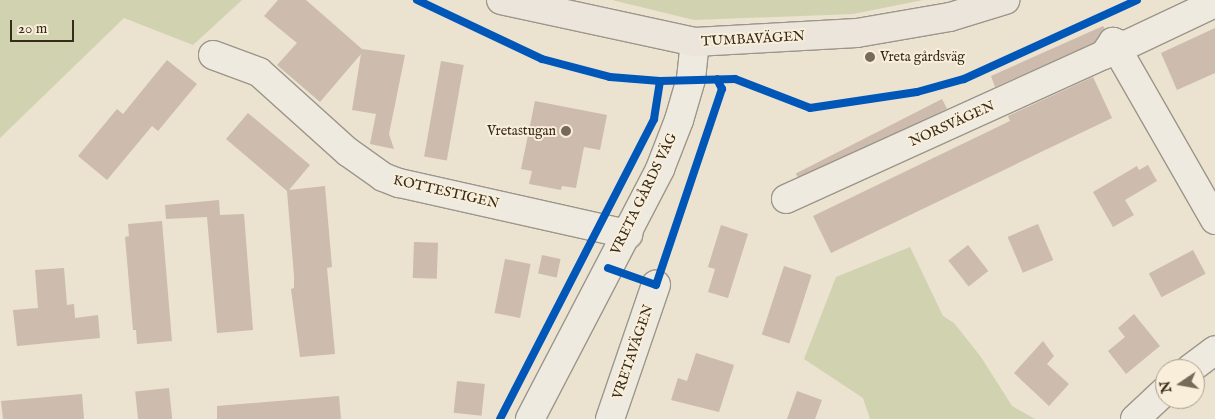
<!DOCTYPE html>
<meta charset="utf-8">
<style>
body{margin:0}
#map{position:relative;width:1215px;height:419px;overflow:hidden;background:#ebe2d0;font-family:"IM FELL English",serif}
div>[style]{position:absolute}
[style*='--x']{left:calc(var(--x)*1px);top:calc(var(--y)*1px);width:calc(var(--w)*1px);rotate:calc(var(--a)*1deg)}
.green>*{inset:0;background:#d1d2b0}
.building>*{inset:0;background:#cdbbad;transform-origin:0 0}
.roads{filter:drop-shadow(1px 0 #9c968a) drop-shadow(-1px 0 #9c968a) drop-shadow(0 1px #9c968a) drop-shadow(0 -1px #9c968a)}
.minor>*{height:28px;margin:-14px;padding:0 14px;transform-origin:14px;border-radius:14px;background:#eeeae0}
.major>*{height:28px;margin:-14px;padding:0 14px;transform-origin:14px;border-radius:14px;background:#ebe5dc}
.cycleway>*{height:8px;margin:-4px;padding:0 4px;transform-origin:4px;border-radius:4px;background:#0057b8}
.dots>*{width:14px;height:14px;translate:-50% -50%;box-sizing:border-box;border:2px solid #f9eed9;border-radius:50%}
span{translate:-50% -50%;white-space:nowrap;text-align:center;line-height:1.15;-webkit-text-stroke:4px #f9eed9;paint-order:stroke}
.street-label{font-size:14px;color:#372b1a}
.poi-label{font-size:14px;color:#372b1a}
.left{translate:0 -50%;text-align:left}
.right{translate:-100% -50%;text-align:right}
.north{position:absolute;left:1155px;top:359px;width:50px;height:50px;box-sizing:border-box;background:#f9eed9;border:1px solid #aba08d;border-radius:50%;rotate:258deg;font-size:14px;font-weight:700;line-height:20px;text-align:center;color:#372b1a}
.north::after{content:'';display:block;margin:auto;width:18px;height:22px;background:#766b5a;clip-path:polygon(50% 0,100% 100%,50% 72%,0 100%)}
.scale{position:absolute;left:10px;top:20px;width:64px;height:22px;box-sizing:border-box;border:2px solid #372b1a;border-top:0;padding-left:6px;font-size:15px;line-height:18px;white-space:nowrap;color:#372b1a;-webkit-text-stroke:4px #f9eed9;paint-order:stroke}
</style>
<div id="map">
<div class="green">
<i style="clip-path:polygon(0 0,242px 0,193px 45px,124px 18px,0 138px)"></i>
<i style="clip-path:polygon(612px 0,923px 0,853px 14px,694px 20px)"></i>
<i style="clip-path:polygon(910px 247px,943px 316px,954px 323px,981px 357px,1012px 406px,1035px 419px,870px 419px,863px 398px,804px 359px,836px 277px)"></i>
</div>
<div class="building">
<i style="clip-path:polygon(278px 0,306px 0,362px 49px,405px 55px,389px 134px,394px 149px,370px 144px,376px 114px,352px 110px,361px 54px,320px 102px,277px 65px,297px 43px,264px 16px)"></i>
<i style="clip-path:polygon(1103px 26px,1105px 29px,1094px 43px,995px 87px,991px 76px)"></i>
<i style="clip-path:polygon(1215px 28px,1215px 73px,1177px 90px,1161px 53px)"></i>
<i style="clip-path:polygon(167px 60px,197px 84px,158px 131px,152px 126px,107px 180px,78px 156px,117px 109px,123px 114px)"></i>
<i style="left:441px;top:61px;width:23px;height:97px;rotate:10deg"></i>
<i style="clip-path:polygon(1093px 77px,1112px 118px,831px 253px,813px 216px,1010px 121px,1008px 116px)"></i>
<i style="left:942px;top:99px;width:11px;height:164px;rotate:63deg"></i>
<i style="clip-path:polygon(535px 101px,607px 115px,600px 150px,584px 147px,576px 188px,562px 186px,561px 190px,529px 184px,532px 171px,521px 169px)"></i>
<i style="clip-path:polygon(248px 113px,310px 165px,289px 190px,325px 186px,332px 267px,327px 268px,335px 354px,300px 357px,291px 289px,294px 288px,294px 276px,287px 191px,226px 139px)"></i>
<i style="clip-path:polygon(1148px 165px,1157px 181px,1125px 200px,1134px 215px,1113px 227px,1093px 192px,1137px 166px,1139px 170px)"></i>
<i style="clip-path:polygon(219px 200px,220px 215px,244px 214px,253px 330px,217px 333px,207px 217px,166px 219px,165px 205px)"></i>
<i style="clip-path:polygon(162px 221px,172px 341px,137px 344px,136px 330px,133px 330px,125px 237px,129px 236px,128px 224px)"></i>
<i style="left:1038px;top:224px;width:39px;height:33px;rotate:67deg"></i>
<i style="clip-path:polygon(721px 225px,748px 234px,728px 298px,708px 292px,715px 269px,708px 267px)"></i>
<i style="left:414px;top:242px;width:24px;height:36px;rotate:2deg"></i>
<i style="left:968px;top:245px;width:33px;height:25px;rotate:52deg"></i>
<i style="left:1193px;top:250px;width:27px;height:50px;rotate:62deg"></i>
<i style="left:542px;top:255px;width:19px;height:19px;rotate:12deg"></i>
<i style="left:505px;top:259px;width:26px;height:55px;rotate:11deg"></i>
<i style="left:784px;top:266px;width:29px;height:72px;rotate:18deg"></i>
<i style="clip-path:polygon(64px 268px,67px 305px,74px 304px,75px 318px,98px 315px,100px 338px,17px 346px,13px 310px,38px 308px,35px 270px)"></i>
<i style="clip-path:polygon(1134px 314px,1160px 346px,1126px 374px,1108px 351px,1125px 337px,1118px 328px)"></i>
<i style="clip-path:polygon(1043px 341px,1054px 356px,1047px 364px,1069px 384px,1049px 406px,1014px 373px)"></i>
<i style="clip-path:polygon(696px 353px,734px 365px,719px 412px,671px 400px,678px 378px,687px 381px)"></i>
<i style="left:457px;top:381px;width:28px;height:32px;rotate:6deg"></i>
<i style="left:169px;top:388px;width:31px;height:34px;rotate:84deg"></i>
<i style="clip-path:polygon(797px 391px,822px 400px,815px 419px,787px 419px)"></i>
<i style="clip-path:polygon(82px 394px,84px 419px,3px 419px,1px 401px)"></i>
<i style="clip-path:polygon(339px 396px,341px 419px,217px 419px,217px 406px)"></i>
</div>
<div class="roads">
<div class="minor">
<i style="--x:1113;--y:42;--w:205;--a:60.2"></i>
<i style="--x:213;--y:55;--w:49;--a:20.3"></i>
<i style="--x:259;--y:72;--w:120;--a:42"></i>
<i style="--x:348;--y:152;--w:43;--a:35.5"></i>
<i style="--x:383;--y:177;--w:17;--a:21"></i>
<i style="--x:399;--y:183;--w:235;--a:12.6"></i>
<i style="--x:786;--y:199;--w:349;--a:-24.4"></i>
<i style="--x:1104;--y:55;--w:16;--a:-55"></i>
<i style="--x:1113;--y:42;--w:12;--a:20"></i>
<i style="--x:1124;--y:46;--w:101;--a:-25.3"></i>
<i style="--x:1190;--y:369;--w:31;--a:-37"></i>
<i style="--x:530;--y:419;--w:282;--a:-62.5"></i>
<i style="--x:660;--y:169;--w:53;--a:-68.8"></i>
<i style="--x:679;--y:120;--w:43;--a:-73.7"></i>
<i style="--x:691;--y:79;--w:37;--a:-84"></i>
<i style="--x:610;--y:419;--w:142;--a:-71.1"></i>
<i style="--x:1135;--y:419;--w:41;--a:-43"></i>
</div>
<div class="major">
<i style="--x:501;--y:0;--w:198;--a:12.2"></i>
<i style="--x:695;--y:42;--w:162;--a:-3.2"></i>
<i style="--x:857;--y:33;--w:94;--a:-9.8"></i>
<i style="--x:950;--y:17;--w:58;--a:-17.2"></i>
</div>
</div>
<div class="cycleway">
<i style="--x:417;--y:0;--w:138;--a:25.3"></i>
<i style="--x:542;--y:59;--w:70;--a:14.8"></i>
<i style="--x:610;--y:77;--w:50;--a:4.6"></i>
<i style="--x:660;--y:81;--w:75;--a:-1.5"></i>
<i style="--x:735;--y:79;--w:80;--a:21.1"></i>
<i style="--x:810;--y:108;--w:108;--a:-8.5"></i>
<i style="--x:917;--y:92;--w:49;--a:-15.5"></i>
<i style="--x:964;--y:79;--w:190;--a:-24.5"></i>
<i style="--x:608;--y:268;--w:51;--a:19.5"></i>
<i style="--x:656;--y:285;--w:207;--a:-71.4"></i>
<i style="--x:722;--y:89;--w:11;--a:-117"></i>
<i style="--x:500;--y:419;--w:337;--a:-62.8"></i>
<i style="--x:654;--y:119;--w:38;--a:-81"></i>
</div>
<div class="dots">
<i style="left:870px;top:57px;background:#766b5a"></i>
<i style="left:566px;top:131px;background:#766b5a"></i>
</div>
<div class="street-label">
<span style="left:753px;top:39px;rotate:-3deg">TUMBAVÄGEN</span>
<span style="left:952px;top:124px;rotate:-24deg">NORSVÄGEN</span>
<span style="left:446px;top:192px;rotate:13deg">KOTTESTIGEN</span>
<span style="left:644px;top:194px;rotate:-64deg">VRETA GÅRDS VÄG</span>
<span style="left:633px;top:352px;rotate:-71deg">VRETAVÄGEN</span>
</div>
<div class="poi-label">
<span class="left" style="left:880px;top:57px">Vreta gårdsväg</span>
<span class="right" style="left:556px;top:131px">Vretastugan</span>
</div>
<div class="north">N</div>
<div class="scale">20 m</div>
</div>
